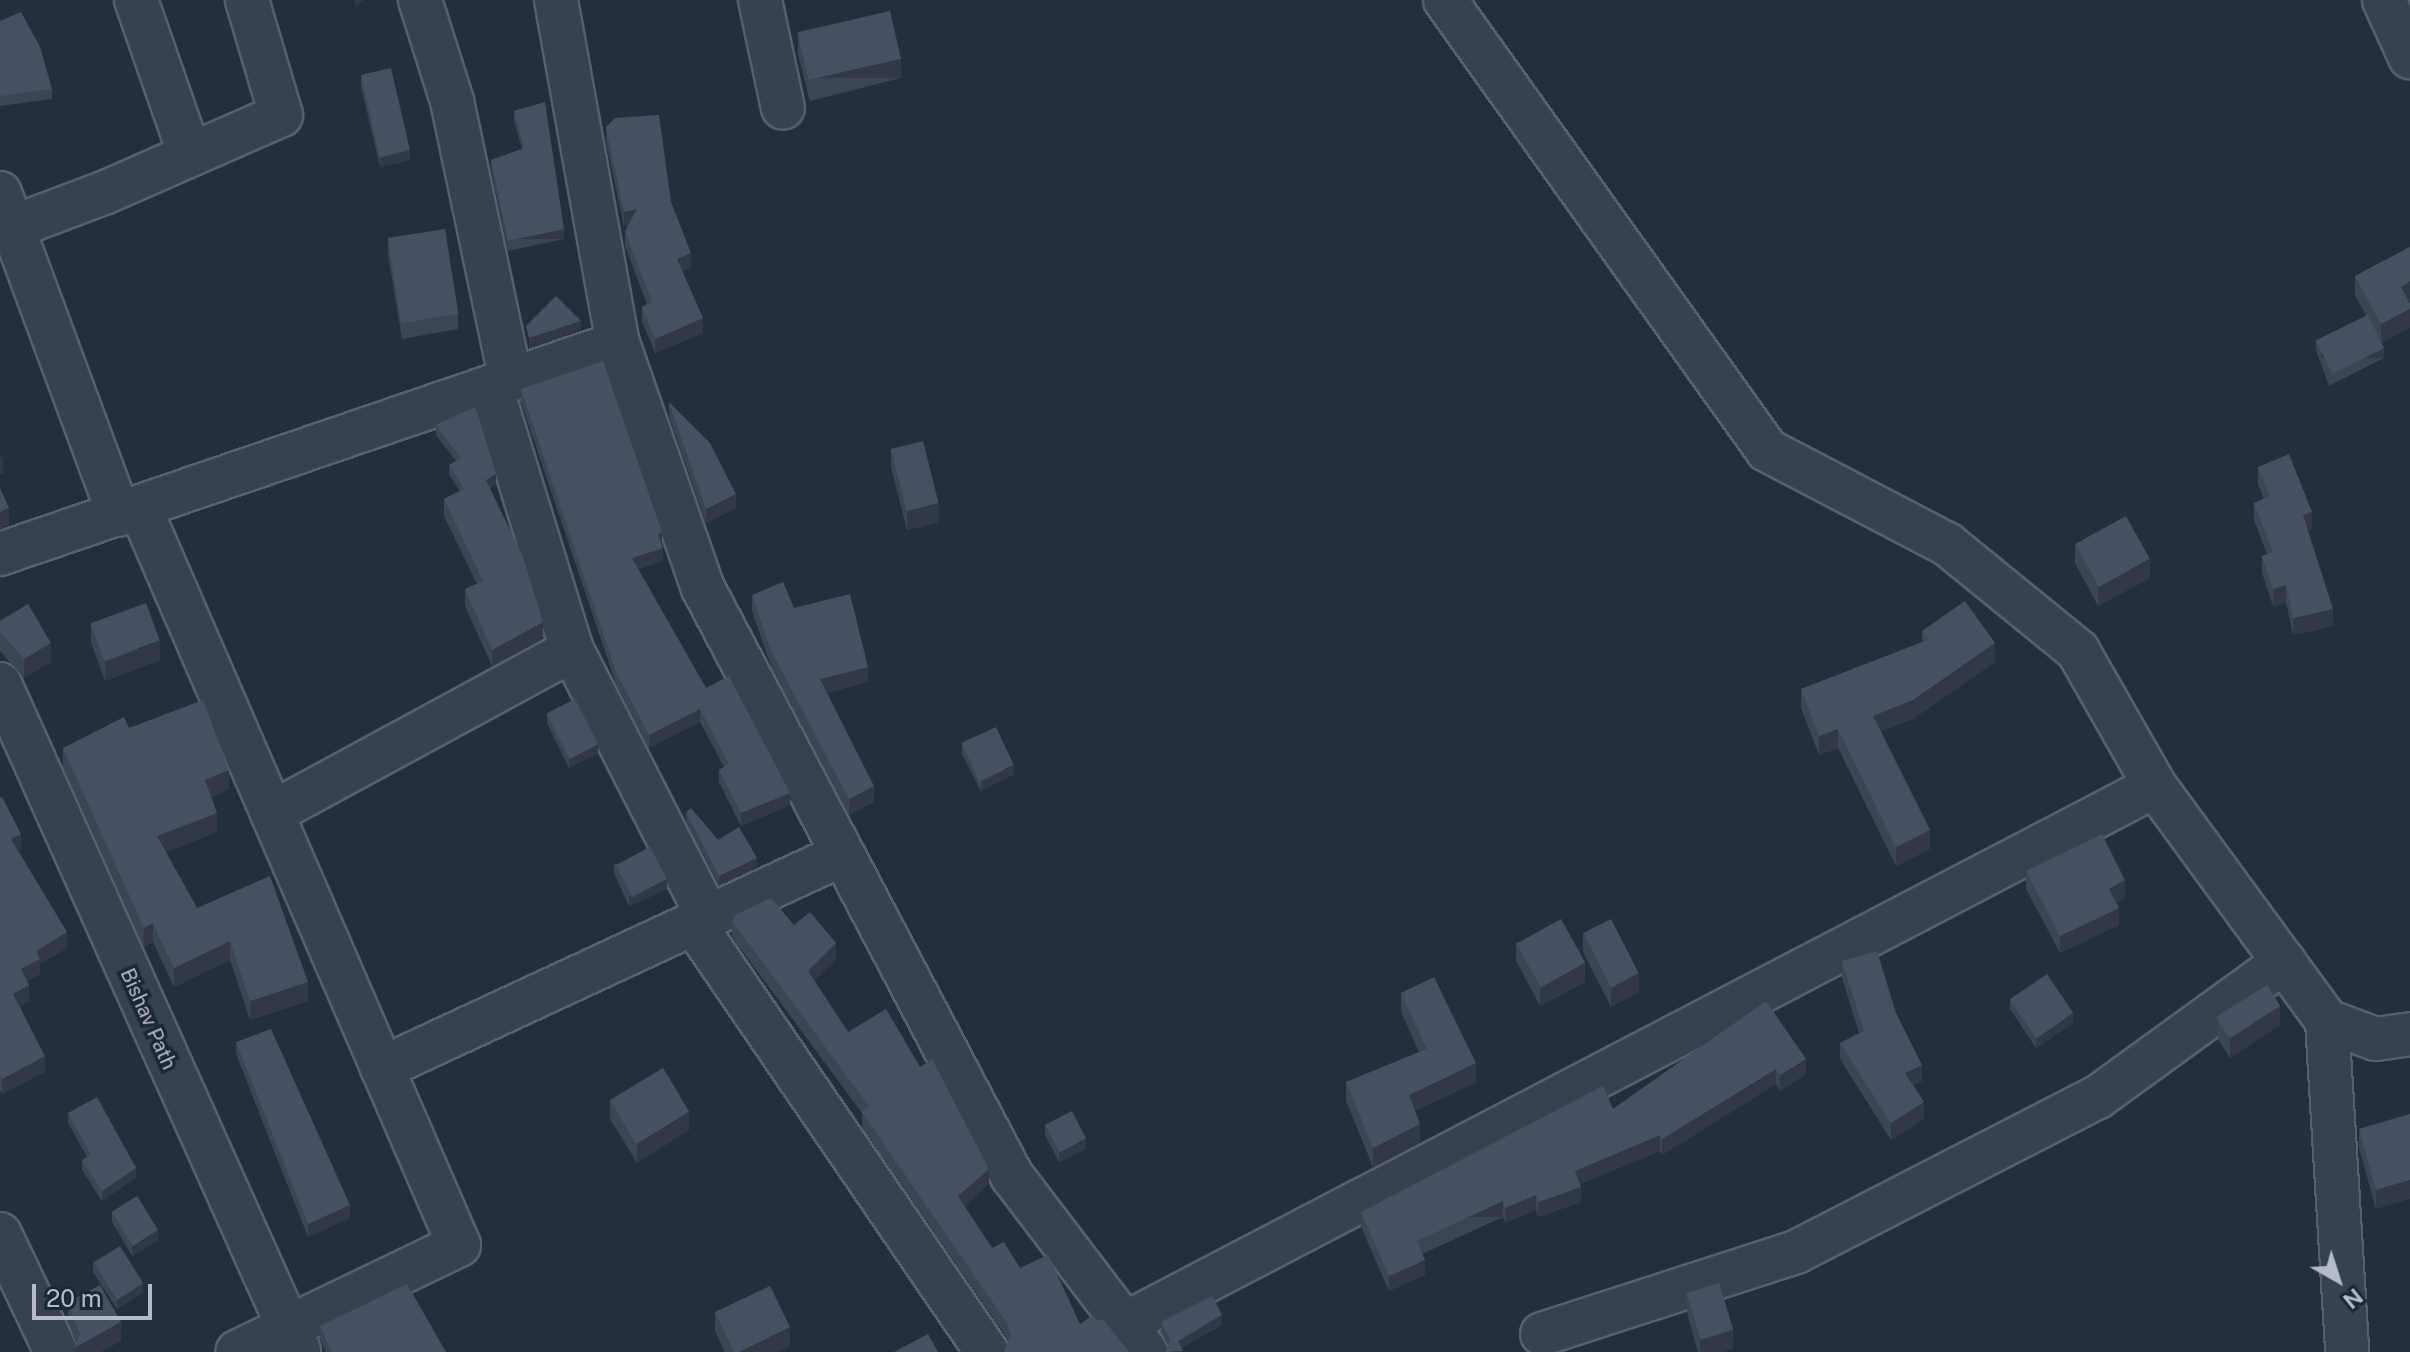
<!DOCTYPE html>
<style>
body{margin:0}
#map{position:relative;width:2410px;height:1352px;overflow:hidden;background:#242f3e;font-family:"Public Sans",sans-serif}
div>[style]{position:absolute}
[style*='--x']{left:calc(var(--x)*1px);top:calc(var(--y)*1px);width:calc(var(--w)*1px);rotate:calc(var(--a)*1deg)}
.roads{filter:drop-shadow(2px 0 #565f6c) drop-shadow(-2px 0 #565f6c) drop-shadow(0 2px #565f6c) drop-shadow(0 -2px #565f6c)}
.minor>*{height:42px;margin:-21px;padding:0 21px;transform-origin:21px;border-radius:21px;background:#38414e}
.wall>*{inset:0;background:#3b4654}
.shaded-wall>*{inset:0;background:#303945;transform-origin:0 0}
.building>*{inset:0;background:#455162;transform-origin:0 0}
span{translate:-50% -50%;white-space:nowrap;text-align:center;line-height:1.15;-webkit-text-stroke:7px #1d2633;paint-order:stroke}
.street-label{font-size:20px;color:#b4bcc9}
.north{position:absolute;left:2298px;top:1240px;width:80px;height:80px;-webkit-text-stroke:6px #1d2633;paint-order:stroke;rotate:141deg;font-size:22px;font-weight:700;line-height:32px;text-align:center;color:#b4bcc9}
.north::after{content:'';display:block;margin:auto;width:28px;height:36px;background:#b4bcc9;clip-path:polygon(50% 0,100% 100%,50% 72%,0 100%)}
.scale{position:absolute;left:32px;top:1284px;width:120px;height:36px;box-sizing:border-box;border:4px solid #b4bcc9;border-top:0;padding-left:10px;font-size:24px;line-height:28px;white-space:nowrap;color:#b4bcc9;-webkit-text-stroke:6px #1d2633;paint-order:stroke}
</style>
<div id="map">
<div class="roads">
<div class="minor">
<i style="--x:136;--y:0;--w:164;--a:70.8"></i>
<i style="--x:420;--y:0;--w:106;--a:72.4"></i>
<i style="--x:452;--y:101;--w:285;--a:78.1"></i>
<i style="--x:556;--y:0;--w:349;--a:79.8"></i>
<i style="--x:618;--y:343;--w:259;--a:70.9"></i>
<i style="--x:703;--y:588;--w:664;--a:62.28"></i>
<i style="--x:1012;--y:1176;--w:221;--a:52.7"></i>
<i style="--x:760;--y:0;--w:110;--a:78"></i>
<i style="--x:1445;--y:0;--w:553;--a:54.41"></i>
<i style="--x:1767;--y:450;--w:203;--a:27.6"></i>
<i style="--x:1947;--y:544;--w:169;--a:39.2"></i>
<i style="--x:2078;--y:651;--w:155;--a:60.3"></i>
<i style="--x:2384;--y:0;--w:63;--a:65.5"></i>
<i style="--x:0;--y:193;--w:343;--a:69.7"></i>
<i style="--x:0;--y:232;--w:113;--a:-20.7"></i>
<i style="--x:106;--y:192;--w:191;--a:-23.7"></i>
<i style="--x:281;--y:115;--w:120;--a:-106.5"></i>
<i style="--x:491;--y:387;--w:275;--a:72.9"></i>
<i style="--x:572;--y:650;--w:300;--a:63"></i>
<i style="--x:140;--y:508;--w:803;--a:66.6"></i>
<i style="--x:459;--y:1245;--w:246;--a:154.3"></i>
<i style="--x:0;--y:554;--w:653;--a:-18.85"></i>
<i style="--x:0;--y:684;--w:731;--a:65.85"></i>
<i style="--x:272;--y:813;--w:341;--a:-28.5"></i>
<i style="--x:694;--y:924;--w:519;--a:55.61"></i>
<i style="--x:2327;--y:1021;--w:332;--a:86.5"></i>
<i style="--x:382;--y:1068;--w:506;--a:-24.89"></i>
<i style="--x:0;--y:1234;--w:131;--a:64.6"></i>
<i style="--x:1128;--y:1322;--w:1158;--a:-27.56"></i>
<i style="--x:2155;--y:786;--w:291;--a:53.8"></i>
<i style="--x:2327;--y:1021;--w:52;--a:20.2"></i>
<i style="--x:2376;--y:1039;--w:34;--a:-8"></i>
<i style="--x:1542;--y:1334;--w:267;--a:-17.9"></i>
<i style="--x:1796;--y:1252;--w:339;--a:-27.2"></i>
<i style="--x:2098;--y:1097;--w:230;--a:-36"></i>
</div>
</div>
<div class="wall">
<i style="clip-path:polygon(0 21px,52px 89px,52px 99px,0 106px)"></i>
<i style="clip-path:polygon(798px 36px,901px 78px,810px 101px,798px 55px)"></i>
<i style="clip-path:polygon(361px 76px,410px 160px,380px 167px,361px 86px)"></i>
<i style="clip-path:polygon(514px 111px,564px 239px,508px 251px,491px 169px,491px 160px,522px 149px,514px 121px)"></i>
<i style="clip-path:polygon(606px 127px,671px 202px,691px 267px,682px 271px,703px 333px,655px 353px,642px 321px,642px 307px,647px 304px,625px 246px,625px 231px,628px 226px,624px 226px,606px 141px)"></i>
<i style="clip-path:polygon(388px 240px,458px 314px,458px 329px,402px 339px,388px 255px)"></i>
<i style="clip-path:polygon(2410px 247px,2410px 300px,2381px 343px,2384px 358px,2329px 386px,2316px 350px,2316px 340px,2366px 316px,2355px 295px,2355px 276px)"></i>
<i style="clip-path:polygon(521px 389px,662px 544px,663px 561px,638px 569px,706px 688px,790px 805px,741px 826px,719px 782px,719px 770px,724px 767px,700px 722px,649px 748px,616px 684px,521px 402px)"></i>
<i style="clip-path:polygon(669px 402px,736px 508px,706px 523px,669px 416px)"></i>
<i style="clip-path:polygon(436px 425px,496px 484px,490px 488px,543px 638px,492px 666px,465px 606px,465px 589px,477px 584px,444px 516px,444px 499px,460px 491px,449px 475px,449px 465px,456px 461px,436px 435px)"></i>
<i style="clip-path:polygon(891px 448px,939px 522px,907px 530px,891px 467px)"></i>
<i style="clip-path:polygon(2258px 467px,2312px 529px,2308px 530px,2333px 626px,2293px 635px,2286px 602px,2273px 606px,2262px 573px,2262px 556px,2267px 554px,2254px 520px,2254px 503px,2264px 499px,2258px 484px)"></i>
<i style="clip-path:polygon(2075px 544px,2150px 578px,2098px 606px,2075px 563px)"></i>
<i style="clip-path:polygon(752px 595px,794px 608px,868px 682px,827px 693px,874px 802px,849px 815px,771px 666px,752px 611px)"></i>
<i style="clip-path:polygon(0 621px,51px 662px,24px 678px,0 651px)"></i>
<i style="clip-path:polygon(91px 623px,160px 660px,105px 681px,91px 642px)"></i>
<i style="clip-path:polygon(1922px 631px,1995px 662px,1913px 719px,1881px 731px,1930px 849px,1896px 866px,1838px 748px,1819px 755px,1801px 708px,1801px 689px,1922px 642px)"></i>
<i style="clip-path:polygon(547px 714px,598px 753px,569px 768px,547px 723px)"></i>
<i style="clip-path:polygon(129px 728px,229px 789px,211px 797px,217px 832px,166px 852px,197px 908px,308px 1001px,250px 1020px,230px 960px,174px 987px,153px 942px,144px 947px,63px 767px,63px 748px)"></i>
<i style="clip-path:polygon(962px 744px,1014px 774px,981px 791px,962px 754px)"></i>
<i style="clip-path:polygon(0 798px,21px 850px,18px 851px,67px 948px,40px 964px,40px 974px,27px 981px,29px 1001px,20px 1006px,45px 1072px,2px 1094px,0 1090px)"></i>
<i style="clip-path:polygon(686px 812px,718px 840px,757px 867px,719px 885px,686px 822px)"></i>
<i style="clip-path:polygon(614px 863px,667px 889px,629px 906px,614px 873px)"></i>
<i style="clip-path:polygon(2026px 871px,2125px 898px,2116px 903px,2119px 925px,2060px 953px,2026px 889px)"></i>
<i style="clip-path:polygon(732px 921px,794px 925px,836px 959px,814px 980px,848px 1032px,989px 1184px,964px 1206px,992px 1248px,1020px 1268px,1080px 1324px,1097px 1321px,1129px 1352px,1008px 1342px,1007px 1338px,862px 1127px,862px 1113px,732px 937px)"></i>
<i style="clip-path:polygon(1583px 933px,1639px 992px,1611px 1007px,1583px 952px)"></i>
<i style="clip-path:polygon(1516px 942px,1585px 982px,1540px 1006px,1516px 961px)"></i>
<i style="clip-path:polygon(1842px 961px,1896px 1013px,1922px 1081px,1913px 1085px,1924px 1119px,1891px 1140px,1840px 1059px,1840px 1043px,1859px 1033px,1842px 978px)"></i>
<i style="clip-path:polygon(1401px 993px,1476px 1082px,1415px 1111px,1420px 1142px,1373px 1167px,1346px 1101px,1346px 1082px,1419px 1052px,1401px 1012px)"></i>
<i style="clip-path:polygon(2010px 1000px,2073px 1023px,2036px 1048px,2010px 1009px)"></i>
<i style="clip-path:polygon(1766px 1001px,1806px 1074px,1780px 1091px,1776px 1084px,1662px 1155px,1660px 1151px,1580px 1184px,1581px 1202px,1538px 1217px,1536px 1210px,1505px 1223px,1503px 1217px,1422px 1254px,1425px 1275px,1389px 1291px,1361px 1227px,1361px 1212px,1613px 1109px)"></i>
<i style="clip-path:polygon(2218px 1020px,2280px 1025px,2230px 1058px,2218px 1039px)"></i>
<i style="clip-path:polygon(236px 1042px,350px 1218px,308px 1237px,236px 1054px)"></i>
<i style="clip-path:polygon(610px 1100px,689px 1130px,637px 1163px,610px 1119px)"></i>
<i style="clip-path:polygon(68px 1113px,136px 1178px,102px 1201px,82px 1170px,82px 1160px,87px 1157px,68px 1123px)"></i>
<i style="clip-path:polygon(2410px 1114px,2376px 1209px,2359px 1148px,2359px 1129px)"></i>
<i style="clip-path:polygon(1045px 1125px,1086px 1149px,1059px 1162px,1045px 1135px)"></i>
<i style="clip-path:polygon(112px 1212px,158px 1240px,132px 1256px,112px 1222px)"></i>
<i style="clip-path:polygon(93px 1262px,143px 1292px,117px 1309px,93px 1272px)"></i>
<i style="clip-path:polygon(1687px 1294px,1733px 1349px,1721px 1352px,1698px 1352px,1687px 1313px)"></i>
<i style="clip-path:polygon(68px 1302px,121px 1341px,74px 1352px,76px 1343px,68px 1321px)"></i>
<i style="clip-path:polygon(715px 1312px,790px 1346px,777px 1352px,725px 1352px,715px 1331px)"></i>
<i style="clip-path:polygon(1161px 1322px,1222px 1325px,1181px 1348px,1183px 1352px,1168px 1345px,1161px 1332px)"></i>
<i style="clip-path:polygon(320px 1326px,446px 1352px,326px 1352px,320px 1339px)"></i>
</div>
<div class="shaded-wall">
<i style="clip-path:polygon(355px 0,364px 0,355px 7px)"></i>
<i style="left:901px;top:59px;width:19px;height:94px;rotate:90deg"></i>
<i style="clip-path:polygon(410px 150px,410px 160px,380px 167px,380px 158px)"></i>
<i style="clip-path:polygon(637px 209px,637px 224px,624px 226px,624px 212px)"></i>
<i style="left:564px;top:229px;width:10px;height:57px;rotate:90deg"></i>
<i style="clip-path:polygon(691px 253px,691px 267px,677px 273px,677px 259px)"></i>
<i style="clip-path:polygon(2410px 281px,2410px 300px,2401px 306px,2401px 287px)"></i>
<i style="clip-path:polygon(2410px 309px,2410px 328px,2381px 343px,2381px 324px)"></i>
<i style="clip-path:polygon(703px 318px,703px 333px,655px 353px,655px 339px)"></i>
<i style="clip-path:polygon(581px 321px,581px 330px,529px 348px,529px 338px)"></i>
<i style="left:2384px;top:348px;width:10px;height:62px;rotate:90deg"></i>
<i style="left:3px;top:457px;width:17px;height:3px;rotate:90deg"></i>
<i style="clip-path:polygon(496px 474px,496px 484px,467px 502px,467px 492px)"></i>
<i style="clip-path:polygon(736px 494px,736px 508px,706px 523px,706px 509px)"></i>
<i style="clip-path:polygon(939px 503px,939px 522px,907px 530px,907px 511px)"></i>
<i style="clip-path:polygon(9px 508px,9px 525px,0 530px,0 512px)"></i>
<i style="clip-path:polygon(2312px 512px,2312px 529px,2303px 532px,2303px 515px)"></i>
<i style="clip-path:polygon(662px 532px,662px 544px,658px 547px,658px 534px)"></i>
<i style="clip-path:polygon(663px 548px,663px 561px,632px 571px,632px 558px)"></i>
<i style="clip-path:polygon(2150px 559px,2150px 578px,2098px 606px,2098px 587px)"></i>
<i style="clip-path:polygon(2286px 585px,2286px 602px,2273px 606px,2273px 589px)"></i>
<i style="clip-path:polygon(2333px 609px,2333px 626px,2293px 635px,2293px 618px)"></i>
<i style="clip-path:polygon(543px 622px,543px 638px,492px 666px,492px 650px)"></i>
<i style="clip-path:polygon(160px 641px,160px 660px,105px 681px,105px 662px)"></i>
<i style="clip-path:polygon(51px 643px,51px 662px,24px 678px,24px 659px)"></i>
<i style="clip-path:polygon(1995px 643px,1995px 662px,1913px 719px,1873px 734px,1873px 716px)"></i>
<i style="clip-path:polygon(868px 667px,868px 682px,820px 695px,820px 679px)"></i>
<i style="clip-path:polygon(700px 709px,700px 722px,649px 748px,649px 735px)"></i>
<i style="clip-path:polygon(1838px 729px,1838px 748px,1819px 755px,1819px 736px)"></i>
<i style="clip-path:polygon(598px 744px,598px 753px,569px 768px,569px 758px)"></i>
<i style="clip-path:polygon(1014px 765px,1014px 774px,981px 791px,981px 782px)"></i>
<i style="clip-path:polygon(229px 770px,229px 789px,205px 799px,205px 780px)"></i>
<i style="clip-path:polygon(874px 786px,874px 802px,849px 815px,849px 799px)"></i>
<i style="clip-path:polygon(790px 793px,790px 805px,741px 826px,741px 813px)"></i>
<i style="clip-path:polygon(217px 813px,217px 832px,157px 855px,157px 836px)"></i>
<i style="clip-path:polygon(1930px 830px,1930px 849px,1896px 866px,1896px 847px)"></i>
<i style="clip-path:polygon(21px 834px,21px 850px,11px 855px,11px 839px)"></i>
<i style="clip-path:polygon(757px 858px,757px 867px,719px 885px,719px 876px)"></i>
<i style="clip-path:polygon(667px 879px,667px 889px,629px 906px,629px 896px)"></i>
<i style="clip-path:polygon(2125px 880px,2125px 898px,2109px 906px,2109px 889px)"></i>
<i style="clip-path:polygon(2119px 908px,2119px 925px,2060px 953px,2060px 936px)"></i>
<i style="clip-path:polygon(153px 923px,153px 942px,144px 947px,144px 928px)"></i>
<i style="clip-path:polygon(67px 932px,67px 948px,40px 964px,40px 974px,21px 985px,21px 969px,36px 951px)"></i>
<i style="clip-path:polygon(230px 941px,230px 960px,174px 987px,174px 968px)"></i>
<i style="clip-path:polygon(836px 943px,836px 959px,808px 987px,808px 971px)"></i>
<i style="clip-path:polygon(1585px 963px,1585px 982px,1540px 1006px,1540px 987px)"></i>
<i style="clip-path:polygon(1639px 973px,1639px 992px,1611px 1007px,1611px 988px)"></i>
<i style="clip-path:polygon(308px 982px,308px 1001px,250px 1020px,250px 1001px)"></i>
<i style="clip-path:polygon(29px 985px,29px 1001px,13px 1010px,13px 994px)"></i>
<i style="clip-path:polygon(2280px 1006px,2280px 1025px,2230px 1058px,2230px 1039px)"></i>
<i style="clip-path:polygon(2073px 1013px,2073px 1023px,2036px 1048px,2036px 1039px)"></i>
<i style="clip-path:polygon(45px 1056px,45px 1072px,2px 1094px,2px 1079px)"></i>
<i style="clip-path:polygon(1806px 1059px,1806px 1074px,1780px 1091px,1780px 1075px)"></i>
<i style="clip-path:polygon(1476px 1063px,1476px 1082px,1409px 1114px,1409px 1095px)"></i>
<i style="clip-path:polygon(1922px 1065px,1922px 1081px,1905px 1089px,1905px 1073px)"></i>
<i style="clip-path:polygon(1776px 1069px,1776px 1084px,1662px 1155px,1662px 1139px)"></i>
<i style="clip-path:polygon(1924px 1102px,1924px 1119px,1891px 1140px,1891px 1123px)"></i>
<i style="clip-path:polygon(689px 1112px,689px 1130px,637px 1163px,637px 1144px)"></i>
<i style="clip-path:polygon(1420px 1124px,1420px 1142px,1373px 1167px,1373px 1148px)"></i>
<i style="clip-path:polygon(1660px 1135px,1660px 1151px,1575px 1186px,1575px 1171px)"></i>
<i style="clip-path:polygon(1086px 1139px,1086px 1149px,1059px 1162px,1059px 1153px)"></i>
<i style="clip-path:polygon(136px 1168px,136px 1178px,102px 1201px,102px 1191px)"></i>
<i style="clip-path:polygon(989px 1169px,989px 1184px,958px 1212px,958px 1196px)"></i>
<i style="clip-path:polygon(2410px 1180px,2410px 1199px,2376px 1209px,2376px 1190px)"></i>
<i style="clip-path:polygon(1581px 1187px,1581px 1202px,1538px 1217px,1538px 1202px)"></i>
<i style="clip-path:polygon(1536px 1195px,1536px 1210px,1505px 1223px,1505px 1208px)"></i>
<i style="left:1503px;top:1201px;width:16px;height:95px;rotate:90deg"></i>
<i style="clip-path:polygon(350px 1205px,350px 1218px,308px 1237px,308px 1224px)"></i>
<i style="clip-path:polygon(158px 1230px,158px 1240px,132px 1256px,132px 1246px)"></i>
<i style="clip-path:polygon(1425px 1260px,1425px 1275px,1389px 1291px,1389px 1276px)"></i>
<i style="clip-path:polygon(143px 1283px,143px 1292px,117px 1309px,117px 1300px)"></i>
<i style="clip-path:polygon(1222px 1315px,1222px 1325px,1178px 1350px,1178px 1341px)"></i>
<i style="clip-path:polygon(121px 1322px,121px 1341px,101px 1352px,74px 1352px,74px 1348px)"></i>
<i style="clip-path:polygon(790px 1327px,790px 1346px,777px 1352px,739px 1352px)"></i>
<i style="clip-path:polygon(1733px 1330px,1733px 1349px,1721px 1352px,1700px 1352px,1700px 1339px)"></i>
</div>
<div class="building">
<i style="left:890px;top:11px;width:49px;height:95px;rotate:77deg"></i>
<i style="clip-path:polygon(21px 12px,40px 47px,52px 89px,0 96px,0 21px)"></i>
<i style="left:391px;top:68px;width:84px;height:31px;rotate:77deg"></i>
<i style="clip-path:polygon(545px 102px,564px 229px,508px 241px,491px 160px,524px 148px,514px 111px)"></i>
<i style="clip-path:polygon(659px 115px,671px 202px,691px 253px,677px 259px,703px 318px,655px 339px,642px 307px,652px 302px,625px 231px,637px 209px,624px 212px,606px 127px,615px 118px)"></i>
<i style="left:445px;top:229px;width:86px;height:58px;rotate:81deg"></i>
<i style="clip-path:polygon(2410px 247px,2410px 281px,2401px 287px,2410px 304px,2410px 309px,2381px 324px,2355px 276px)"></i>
<i style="clip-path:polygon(556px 296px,581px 321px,529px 338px,526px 326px)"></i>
<i style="left:2368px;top:315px;width:37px;height:58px;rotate:64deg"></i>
<i style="clip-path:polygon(603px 361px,662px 532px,658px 534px,663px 548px,632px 558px,706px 688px,729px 676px,790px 793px,741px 813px,719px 770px,729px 764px,700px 709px,649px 735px,616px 672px,521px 389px)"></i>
<i style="clip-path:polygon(669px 402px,710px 443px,736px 494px,706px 509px)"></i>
<i style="clip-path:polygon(475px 407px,496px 474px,486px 480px,485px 478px,464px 489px,449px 465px,461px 458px,436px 425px)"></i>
<i style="left:923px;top:441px;width:64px;height:33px;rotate:76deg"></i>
<i style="clip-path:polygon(2289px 454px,2312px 512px,2303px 515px,2333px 609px,2293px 618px,2286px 585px,2273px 589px,2262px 556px,2273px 552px,2254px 503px,2270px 496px,2258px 467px)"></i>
<i style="clip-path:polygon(485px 478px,523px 557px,543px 622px,492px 650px,465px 589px,483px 581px,444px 499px)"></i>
<i style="clip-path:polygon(0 488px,9px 508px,0 512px)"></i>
<i style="left:2126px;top:516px;width:49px;height:58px;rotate:61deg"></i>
<i style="clip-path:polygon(783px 582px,794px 608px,850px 594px,868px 667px,820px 679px,874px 786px,849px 799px,771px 650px,752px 595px)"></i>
<i style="clip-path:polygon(1965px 601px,1995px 643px,1913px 700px,1873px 716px,1930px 830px,1896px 847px,1838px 729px,1819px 736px,1801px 689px,1928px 640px,1922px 631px)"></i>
<i style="left:146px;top:603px;width:40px;height:59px;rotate:70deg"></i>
<i style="clip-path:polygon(28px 604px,51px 643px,24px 659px,0 632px,0 621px)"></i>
<i style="left:575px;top:699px;width:51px;height:32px;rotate:63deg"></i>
<i style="clip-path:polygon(203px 700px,229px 770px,205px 780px,217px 813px,157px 836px,197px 908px,270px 876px,308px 982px,250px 1001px,230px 941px,174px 968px,153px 923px,144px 928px,63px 748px,124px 717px,129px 728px)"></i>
<i style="left:996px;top:727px;width:42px;height:38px;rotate:65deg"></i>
<i style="clip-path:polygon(2px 797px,21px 834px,11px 839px,67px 932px,36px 951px,40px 959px,21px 969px,29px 985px,13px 994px,45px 1056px,2px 1079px,0 1074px,0 798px)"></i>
<i style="clip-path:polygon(691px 808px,718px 840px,739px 827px,757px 858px,719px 876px,686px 812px)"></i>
<i style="clip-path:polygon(2102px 834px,2125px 880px,2109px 889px,2119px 908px,2060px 936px,2026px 871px)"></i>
<i style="left:650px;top:847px;width:36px;height:39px;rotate:62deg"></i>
<i style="clip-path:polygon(771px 898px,794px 925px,810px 912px,836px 943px,808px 971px,848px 1032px,886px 1009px,920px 1067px,932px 1059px,989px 1169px,958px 1196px,992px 1248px,1004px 1242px,1020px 1268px,1048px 1255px,1080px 1324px,1093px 1315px,1097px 1321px,1103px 1319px,1129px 1352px,1004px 1352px,1011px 1335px,1007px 1323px,862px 1112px,869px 1106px,732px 921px,737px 914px)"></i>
<i style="left:1561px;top:919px;width:50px;height:51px;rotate:61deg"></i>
<i style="left:1611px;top:919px;width:61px;height:31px;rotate:63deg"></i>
<i style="clip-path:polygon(1877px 951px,1896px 1013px,1922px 1065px,1905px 1073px,1924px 1102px,1891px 1123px,1840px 1043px,1864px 1031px,1842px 961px)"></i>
<i style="left:2047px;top:974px;width:47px;height:45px;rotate:56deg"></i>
<i style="clip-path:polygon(1434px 977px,1476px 1063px,1409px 1095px,1420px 1124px,1373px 1148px,1346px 1082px,1427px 1049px,1401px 993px)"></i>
<i style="left:2267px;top:985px;width:25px;height:60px;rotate:58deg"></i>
<i style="clip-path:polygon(1766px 1001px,1806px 1059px,1780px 1075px,1776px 1069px,1662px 1139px,1660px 1135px,1575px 1171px,1581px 1187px,1538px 1202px,1536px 1195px,1505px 1208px,1503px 1201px,1417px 1241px,1425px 1260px,1389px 1276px,1361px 1212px,1603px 1086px,1613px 1109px)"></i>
<i style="clip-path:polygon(271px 1029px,350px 1205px,308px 1224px,236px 1042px)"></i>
<i style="left:663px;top:1068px;width:51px;height:62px;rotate:59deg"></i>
<i style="clip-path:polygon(97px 1097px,136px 1168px,102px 1191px,82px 1160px,91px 1155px,68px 1113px)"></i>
<i style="left:1072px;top:1111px;width:31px;height:30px;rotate:63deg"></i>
<i style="clip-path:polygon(2410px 1114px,2410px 1180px,2376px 1190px,2359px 1129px)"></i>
<i style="left:137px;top:1196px;width:40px;height:30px;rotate:58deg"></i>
<i style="left:120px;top:1246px;width:44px;height:31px;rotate:58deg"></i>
<i style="left:1719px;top:1283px;width:49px;height:34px;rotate:73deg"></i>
<i style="clip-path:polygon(407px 1284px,446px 1352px,332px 1352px,320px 1326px)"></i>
<i style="clip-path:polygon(100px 1285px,121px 1322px,74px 1348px,80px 1334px,68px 1302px)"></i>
<i style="clip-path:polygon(770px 1286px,790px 1327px,739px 1352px,734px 1352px,715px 1312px)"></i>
<i style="clip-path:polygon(1212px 1296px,1222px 1315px,1178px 1341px,1183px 1351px,1165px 1352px,1170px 1340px,1161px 1322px)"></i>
<i style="clip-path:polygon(928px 1334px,938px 1352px,894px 1352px)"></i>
</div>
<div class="street-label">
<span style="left:148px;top:1019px;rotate:66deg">Bishav Path</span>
</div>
<div class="north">N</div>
<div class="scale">20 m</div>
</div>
